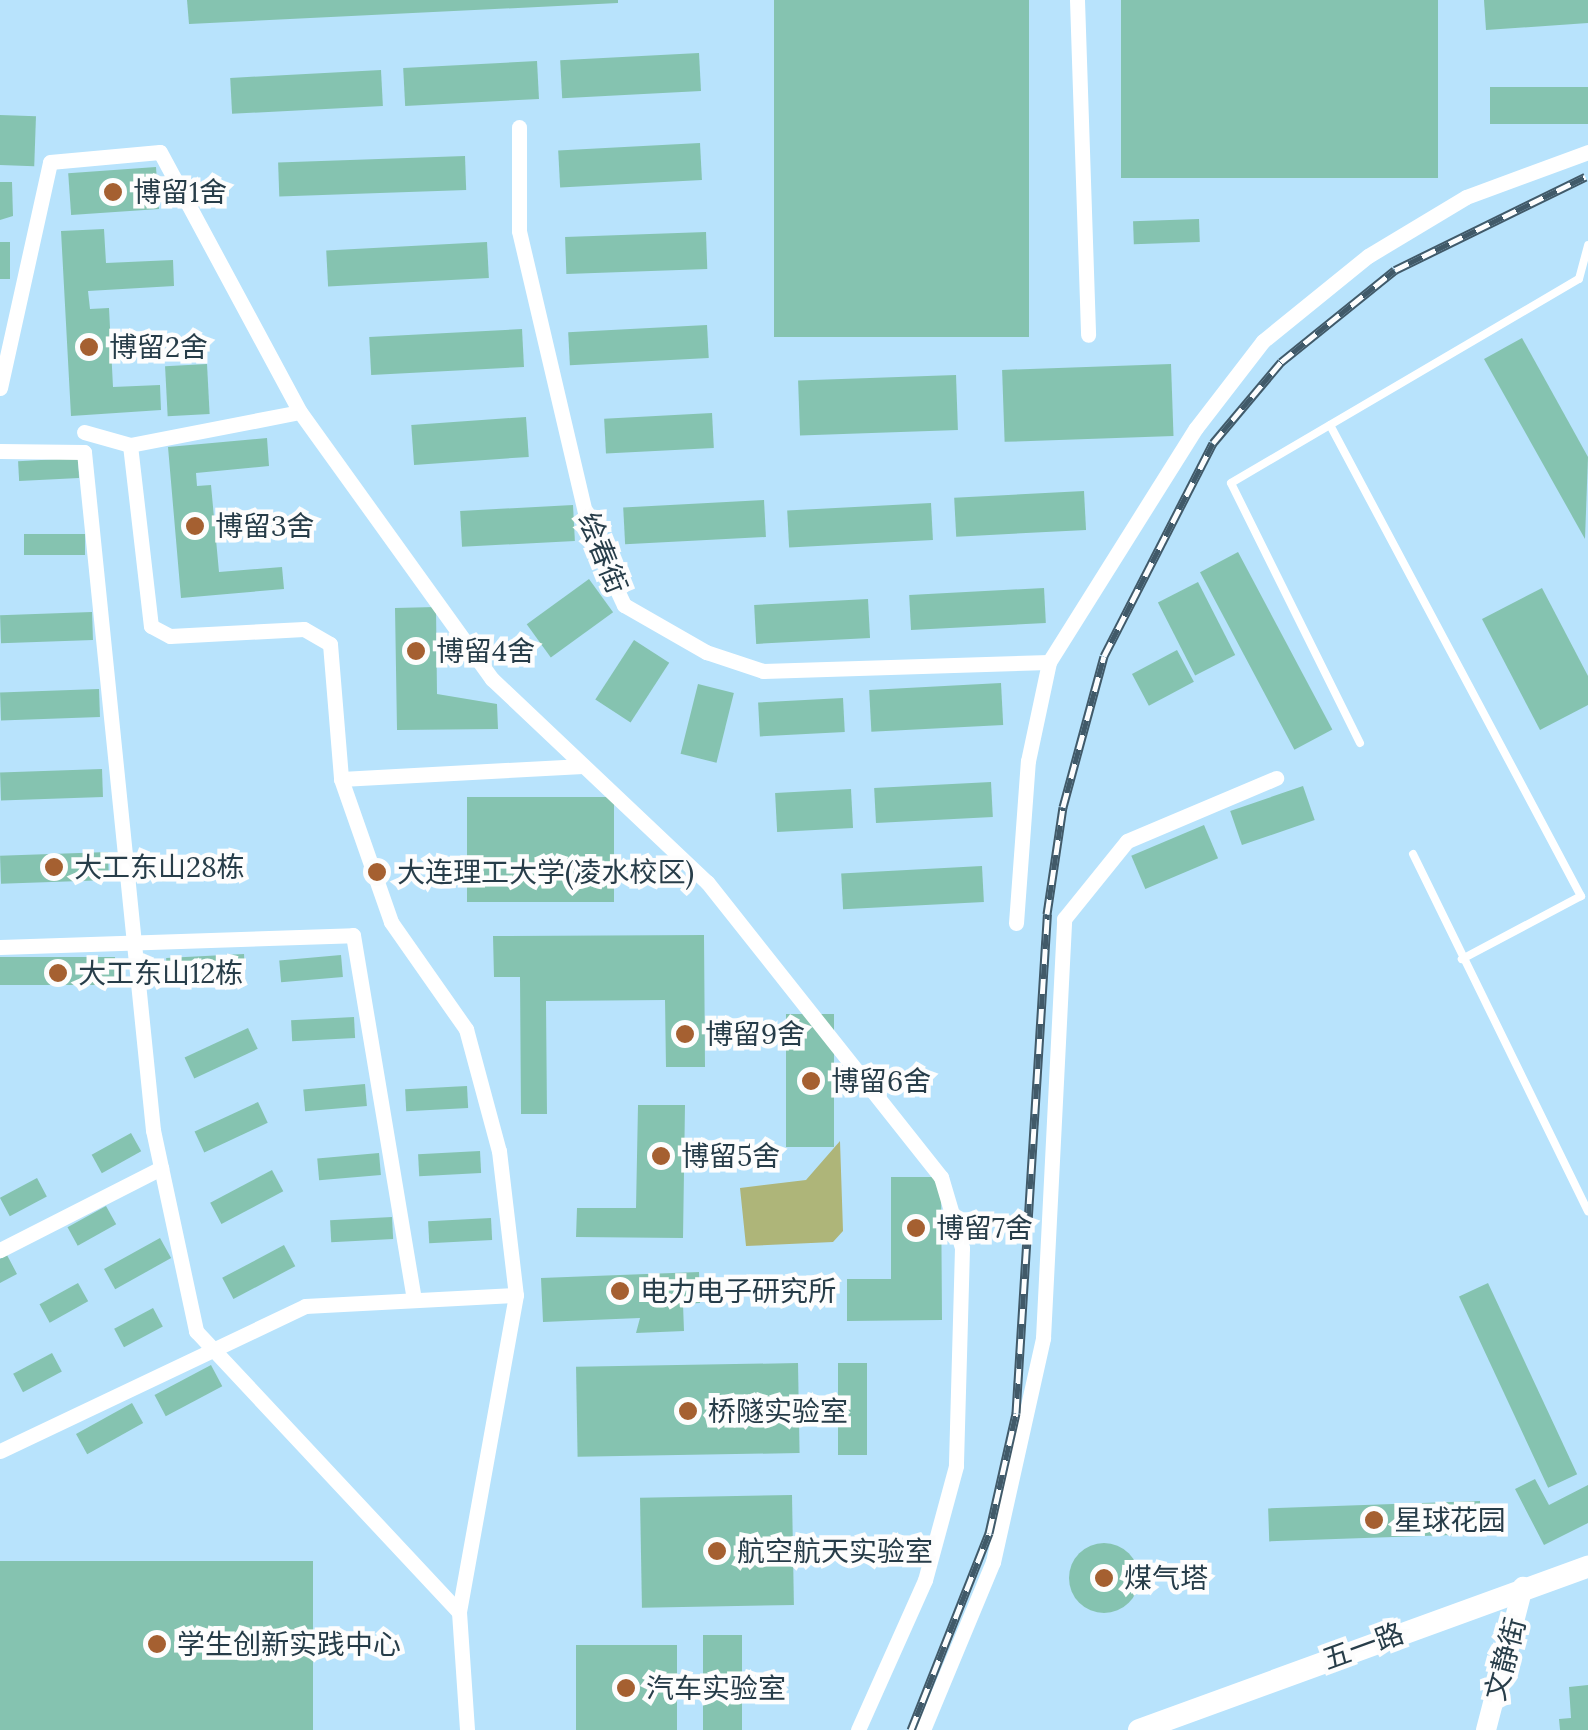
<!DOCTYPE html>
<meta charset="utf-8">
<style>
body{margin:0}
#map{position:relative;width:1588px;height:1730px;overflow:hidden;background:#b8e3fc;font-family:Lora,"Noto Sans SC",serif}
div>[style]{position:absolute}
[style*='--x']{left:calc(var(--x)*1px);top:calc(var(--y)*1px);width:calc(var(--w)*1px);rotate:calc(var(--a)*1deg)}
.green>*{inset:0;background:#aeb579}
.building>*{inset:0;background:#85c3b0;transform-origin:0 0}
.round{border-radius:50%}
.service>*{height:8px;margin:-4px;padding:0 4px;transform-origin:4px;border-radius:4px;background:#fff}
.minor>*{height:15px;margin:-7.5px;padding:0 7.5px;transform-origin:7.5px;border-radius:7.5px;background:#fff}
.tertiary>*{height:20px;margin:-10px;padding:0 10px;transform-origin:10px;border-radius:10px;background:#fff}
.secondary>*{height:22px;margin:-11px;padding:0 11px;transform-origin:11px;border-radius:11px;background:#fff}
.rail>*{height:9px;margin-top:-4.5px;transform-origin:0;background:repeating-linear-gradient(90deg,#fdfdfd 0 15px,#415a69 0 30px);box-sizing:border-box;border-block:2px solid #415a69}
.dots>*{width:28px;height:28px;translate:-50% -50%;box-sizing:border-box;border:5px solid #fdfdfd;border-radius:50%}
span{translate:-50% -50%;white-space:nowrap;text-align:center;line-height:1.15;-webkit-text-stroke:9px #fdfdfd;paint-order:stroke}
.poi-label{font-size:28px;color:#273d49}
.left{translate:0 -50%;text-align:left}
.street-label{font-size:28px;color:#273d49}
</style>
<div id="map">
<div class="green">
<i style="clip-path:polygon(840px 1141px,843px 1231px,833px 1242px,746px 1246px,740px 1188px,806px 1180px)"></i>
</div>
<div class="building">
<i style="clip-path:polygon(187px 0,618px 0,618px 3px,189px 24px)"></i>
<i style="left:774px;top:0;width:255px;height:337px"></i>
<i style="left:1121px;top:0;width:317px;height:178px"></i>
<i style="clip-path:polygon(1484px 0,1588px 0,1588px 23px,1486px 30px)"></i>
<i style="left:699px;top:53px;width:38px;height:139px;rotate:87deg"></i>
<i style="left:537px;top:61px;width:38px;height:134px;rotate:87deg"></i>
<i style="left:381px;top:70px;width:36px;height:151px;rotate:87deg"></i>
<i style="left:1588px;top:87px;width:37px;height:98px;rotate:90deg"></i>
<i style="left:0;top:115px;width:36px;height:50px;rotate:2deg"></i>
<i style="left:700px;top:143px;width:37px;height:142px;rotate:87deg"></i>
<i style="left:465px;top:156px;width:34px;height:187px;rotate:88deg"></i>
<i style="left:156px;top:167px;width:42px;height:88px;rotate:86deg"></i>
<i style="clip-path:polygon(0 182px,12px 182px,13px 216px,0 220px)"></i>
<i style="left:1199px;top:219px;width:23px;height:66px;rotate:88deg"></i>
<i style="clip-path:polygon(104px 229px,106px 263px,173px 260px,174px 286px,88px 291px,90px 309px,109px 308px,113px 387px,160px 385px,161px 410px,71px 416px,61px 231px)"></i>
<i style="left:706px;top:232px;width:37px;height:141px;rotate:88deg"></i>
<i style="left:0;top:242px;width:10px;height:37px"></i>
<i style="left:487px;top:242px;width:36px;height:161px;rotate:87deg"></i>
<i style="left:707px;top:325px;width:33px;height:139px;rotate:87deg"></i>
<i style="left:522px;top:329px;width:38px;height:153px;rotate:87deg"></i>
<i style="clip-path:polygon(1522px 338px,1588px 457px,1585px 539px,1484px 359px)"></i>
<i style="left:207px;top:364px;width:50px;height:42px;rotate:87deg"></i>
<i style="left:1171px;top:364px;width:72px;height:169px;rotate:88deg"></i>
<i style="left:956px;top:375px;width:55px;height:158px;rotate:88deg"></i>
<i style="left:712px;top:413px;width:35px;height:108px;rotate:87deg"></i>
<i style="left:526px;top:417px;width:40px;height:115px;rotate:86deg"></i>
<i style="clip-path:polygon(267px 438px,269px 466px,196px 473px,197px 486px,211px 485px,219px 572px,282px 567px,284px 589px,181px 598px,168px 447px)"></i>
<i style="left:78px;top:458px;width:20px;height:60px;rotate:87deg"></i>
<i style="left:1084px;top:491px;width:39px;height:130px;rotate:87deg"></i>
<i style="left:764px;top:500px;width:37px;height:141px;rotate:87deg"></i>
<i style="left:931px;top:503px;width:37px;height:144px;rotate:87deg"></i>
<i style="left:573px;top:505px;width:36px;height:113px;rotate:87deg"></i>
<i style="left:24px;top:534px;width:61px;height:21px"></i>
<i style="left:1238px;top:552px;width:201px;height:43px;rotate:62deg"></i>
<i style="left:589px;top:579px;width:41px;height:77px;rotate:54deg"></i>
<i style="left:1198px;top:582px;width:82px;height:45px;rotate:63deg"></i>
<i style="left:1044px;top:588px;width:35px;height:135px;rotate:87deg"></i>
<i style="clip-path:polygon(1542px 588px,1588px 676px,1588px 705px,1540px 730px,1482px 619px)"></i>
<i style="left:868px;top:599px;width:39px;height:114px;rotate:87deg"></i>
<i style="clip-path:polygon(436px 607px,437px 694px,497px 704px,498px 729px,397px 730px,395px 608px)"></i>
<i style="left:92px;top:612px;width:28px;height:92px;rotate:88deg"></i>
<i style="left:634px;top:640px;width:42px;height:71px;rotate:33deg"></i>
<i style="left:1177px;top:650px;width:36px;height:51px;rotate:62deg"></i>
<i style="left:1001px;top:683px;width:42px;height:132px;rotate:87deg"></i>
<i style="left:698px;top:684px;width:37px;height:72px;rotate:14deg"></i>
<i style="left:99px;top:689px;width:28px;height:99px;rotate:88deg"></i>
<i style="left:843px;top:698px;width:34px;height:85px;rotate:87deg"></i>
<i style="left:102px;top:769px;width:28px;height:102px;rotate:88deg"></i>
<i style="left:991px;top:782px;width:35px;height:117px;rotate:87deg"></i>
<i style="left:1303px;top:786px;width:36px;height:77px;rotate:71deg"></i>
<i style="left:851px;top:789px;width:39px;height:76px;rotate:87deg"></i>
<i style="left:467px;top:797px;width:147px;height:105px"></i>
<i style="left:1204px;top:825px;width:36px;height:79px;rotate:67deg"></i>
<i style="left:108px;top:852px;width:28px;height:108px;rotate:88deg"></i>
<i style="left:241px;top:855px;width:22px;height:80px;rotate:87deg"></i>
<i style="left:982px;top:866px;width:36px;height:141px;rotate:87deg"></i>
<i style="clip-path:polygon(704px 935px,705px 1067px,666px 1067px,665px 1000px,546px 1001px,547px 1114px,521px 1114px,520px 977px,494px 977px,493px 936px)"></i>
<i style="left:244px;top:954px;width:19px;height:78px;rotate:87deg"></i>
<i style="left:341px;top:955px;width:22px;height:62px;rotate:85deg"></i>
<i style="left:115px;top:957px;width:28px;height:115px;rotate:90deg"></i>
<i style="left:786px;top:1014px;width:48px;height:133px"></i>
<i style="left:354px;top:1017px;width:21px;height:63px;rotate:87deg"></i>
<i style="left:248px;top:1028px;width:23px;height:70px;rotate:65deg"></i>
<i style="left:365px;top:1084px;width:22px;height:62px;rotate:85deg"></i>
<i style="left:467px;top:1086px;width:22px;height:62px;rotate:87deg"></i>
<i style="left:258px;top:1102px;width:23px;height:70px;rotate:65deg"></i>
<i style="clip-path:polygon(638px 1105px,685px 1105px,683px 1238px,576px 1237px,577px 1208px,636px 1208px)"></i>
<i style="left:131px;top:1133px;width:21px;height:45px;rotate:61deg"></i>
<i style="left:480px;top:1151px;width:22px;height:62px;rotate:87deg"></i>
<i style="left:379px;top:1153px;width:22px;height:62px;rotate:85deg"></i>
<i style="left:272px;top:1170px;width:24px;height:70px;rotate:62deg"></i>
<i style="clip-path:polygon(891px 1177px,941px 1177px,942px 1320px,847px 1321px,847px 1279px,891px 1279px)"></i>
<i style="left:37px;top:1178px;width:21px;height:42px;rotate:62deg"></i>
<i style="left:106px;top:1206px;width:21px;height:44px;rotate:61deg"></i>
<i style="left:392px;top:1217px;width:22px;height:62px;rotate:87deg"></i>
<i style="left:491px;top:1218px;width:22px;height:63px;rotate:87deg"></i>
<i style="left:160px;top:1238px;width:23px;height:64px;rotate:61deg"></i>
<i style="left:284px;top:1245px;width:24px;height:70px;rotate:62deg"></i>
<i style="clip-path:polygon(7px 1255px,17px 1274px,0 1283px,0 1259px)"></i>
<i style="clip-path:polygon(699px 1272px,700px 1303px,683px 1304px,684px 1331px,636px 1333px,640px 1318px,543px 1322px,541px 1278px)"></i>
<i style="left:78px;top:1283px;width:21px;height:44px;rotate:61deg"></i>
<i style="left:1488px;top:1283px;width:211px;height:32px;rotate:65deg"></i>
<i style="left:153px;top:1308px;width:21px;height:44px;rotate:62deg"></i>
<i style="left:52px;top:1353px;width:21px;height:44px;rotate:62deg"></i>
<i style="left:798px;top:1363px;width:90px;height:222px;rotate:89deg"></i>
<i style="left:838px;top:1363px;width:29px;height:92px"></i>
<i style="left:211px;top:1365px;width:24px;height:64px;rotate:62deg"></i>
<i style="left:132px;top:1403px;width:23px;height:64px;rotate:61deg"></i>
<i style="clip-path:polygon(1535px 1479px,1549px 1505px,1588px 1485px,1588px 1523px,1544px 1545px,1515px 1489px)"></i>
<i style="left:792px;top:1495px;width:110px;height:152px;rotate:89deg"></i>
<i style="left:1480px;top:1501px;width:33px;height:212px;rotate:88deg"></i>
<i class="round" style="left:1069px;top:1543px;width:70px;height:70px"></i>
<i style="left:313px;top:1561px;width:169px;height:313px;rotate:90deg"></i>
<i style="left:703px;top:1635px;width:39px;height:95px"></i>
<i style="left:576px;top:1645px;width:101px;height:85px"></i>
<i style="clip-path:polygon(1588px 1685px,1588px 1730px,1560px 1730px,1559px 1719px,1571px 1718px,1569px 1687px)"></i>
</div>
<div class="service">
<i style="--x:1330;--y:425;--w:534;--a:61.95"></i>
<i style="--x:1581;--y:896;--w:135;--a:152.1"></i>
<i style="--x:1360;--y:743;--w:290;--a:-116.4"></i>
<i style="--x:1231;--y:483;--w:403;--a:-30.4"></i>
<i style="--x:1579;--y:279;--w:35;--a:-75"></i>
<i style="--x:1413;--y:854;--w:398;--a:63.9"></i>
</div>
<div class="minor">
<i style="--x:1077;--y:0;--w:335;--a:88.1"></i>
<i style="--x:519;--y:127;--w:104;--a:90"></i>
<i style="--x:519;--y:231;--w:307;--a:76.8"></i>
<i style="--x:589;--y:530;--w:83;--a:65"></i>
<i style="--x:624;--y:605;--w:95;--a:29.8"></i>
<i style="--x:706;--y:652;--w:60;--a:18.4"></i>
<i style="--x:763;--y:671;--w:286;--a:-1.8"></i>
<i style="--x:0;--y:388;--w:231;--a:-77.5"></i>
<i style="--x:50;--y:162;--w:110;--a:-5.2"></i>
<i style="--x:160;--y:152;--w:295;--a:61.7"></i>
<i style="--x:300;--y:412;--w:329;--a:54.3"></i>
<i style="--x:492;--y:679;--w:296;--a:43.4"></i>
<i style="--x:707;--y:882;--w:377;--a:51.6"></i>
<i style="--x:941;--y:1177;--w:74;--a:73.5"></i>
<i style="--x:962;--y:1248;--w:218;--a:91.6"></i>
<i style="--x:956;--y:1466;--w:118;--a:105.2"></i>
<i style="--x:925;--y:1580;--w:164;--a:114.1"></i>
<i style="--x:84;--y:432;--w:48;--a:15.8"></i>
<i style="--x:130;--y:445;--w:182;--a:83.4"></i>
<i style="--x:151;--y:626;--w:21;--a:28"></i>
<i style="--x:170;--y:636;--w:134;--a:-3"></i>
<i style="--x:304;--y:629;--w:30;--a:30"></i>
<i style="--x:330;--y:644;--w:135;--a:85.3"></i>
<i style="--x:341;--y:779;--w:151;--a:70.7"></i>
<i style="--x:391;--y:922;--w:131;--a:55"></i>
<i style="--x:466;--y:1029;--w:126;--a:74.9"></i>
<i style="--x:499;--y:1151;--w:145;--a:83.3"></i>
<i style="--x:130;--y:445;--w:173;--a:-11"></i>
<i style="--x:0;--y:451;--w:84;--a:0.7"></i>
<i style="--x:84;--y:452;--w:682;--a:84.19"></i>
<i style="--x:153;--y:1130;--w:206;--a:77.9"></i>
<i style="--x:196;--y:1331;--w:385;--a:46.9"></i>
<i style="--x:341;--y:779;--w:242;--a:-3.1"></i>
<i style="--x:1016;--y:923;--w:162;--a:-85.8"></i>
<i style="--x:1028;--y:761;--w:101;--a:-78"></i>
<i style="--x:1049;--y:662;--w:276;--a:-57.9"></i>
<i style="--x:1196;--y:428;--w:110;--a:-52.4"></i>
<i style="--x:1263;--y:341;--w:135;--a:-39"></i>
<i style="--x:1368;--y:256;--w:114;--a:-31"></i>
<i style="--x:1466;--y:197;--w:130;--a:-20.2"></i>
<i style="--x:0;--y:947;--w:353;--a:-1.9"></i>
<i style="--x:353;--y:935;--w:369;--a:80.5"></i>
<i style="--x:0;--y:1250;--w:181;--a:-27"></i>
<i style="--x:0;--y:1451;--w:338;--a:-25.4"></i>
<i style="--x:305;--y:1306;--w:211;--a:-3"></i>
<i style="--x:516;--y:1295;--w:322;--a:100.2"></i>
<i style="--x:459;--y:1612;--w:118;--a:86.1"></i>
<i style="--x:923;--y:1730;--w:182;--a:-67.4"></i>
<i style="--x:993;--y:1562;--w:230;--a:-77.4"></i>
<i style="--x:1043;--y:1338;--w:420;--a:-87.1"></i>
<i style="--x:1064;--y:919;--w:100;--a:-51.1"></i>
<i style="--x:1127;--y:841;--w:162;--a:-22.9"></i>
</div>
<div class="tertiary">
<i style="--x:1486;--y:1730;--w:148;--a:-75.5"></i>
</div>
<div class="secondary">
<i style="--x:1139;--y:1730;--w:478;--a:-20"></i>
</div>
<div class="rail">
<i style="--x:911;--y:1730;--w:212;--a:-68.4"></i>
<i style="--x:989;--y:1533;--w:123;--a:-77.3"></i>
<i style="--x:1016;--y:1413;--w:500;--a:-86.4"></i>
<i style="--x:1047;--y:914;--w:108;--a:-81.5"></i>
<i style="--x:1063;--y:807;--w:156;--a:-74.8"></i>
<i style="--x:1104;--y:656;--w:239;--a:-62.9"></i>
<i style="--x:1213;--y:443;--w:106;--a:-50"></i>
<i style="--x:1281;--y:362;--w:146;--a:-38.9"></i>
<i style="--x:1395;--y:270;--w:212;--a:-26.1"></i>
</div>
<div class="dots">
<i style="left:113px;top:192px;background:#a56031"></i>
<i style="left:89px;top:347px;background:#a56031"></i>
<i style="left:195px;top:526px;background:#a56031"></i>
<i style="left:416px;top:651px;background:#a56031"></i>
<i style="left:54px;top:867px;background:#a56031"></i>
<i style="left:377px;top:872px;background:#a56031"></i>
<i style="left:58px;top:973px;background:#a56031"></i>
<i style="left:685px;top:1034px;background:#a56031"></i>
<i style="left:811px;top:1081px;background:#a56031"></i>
<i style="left:661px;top:1156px;background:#a56031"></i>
<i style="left:916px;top:1228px;background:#a56031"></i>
<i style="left:620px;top:1291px;background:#a56031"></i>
<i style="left:688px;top:1411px;background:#a56031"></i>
<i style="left:1374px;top:1520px;background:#a56031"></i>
<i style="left:717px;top:1551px;background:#a56031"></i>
<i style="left:1104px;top:1578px;background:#a56031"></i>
<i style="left:157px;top:1644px;background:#a56031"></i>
<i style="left:626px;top:1688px;background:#a56031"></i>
</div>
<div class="poi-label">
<span class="left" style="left:133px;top:192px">博留1舍</span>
<span class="left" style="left:109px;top:347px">博留2舍</span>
<span class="left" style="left:215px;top:526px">博留3舍</span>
<span class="left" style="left:436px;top:651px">博留4舍</span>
<span class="left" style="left:74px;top:867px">大工东山28栋</span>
<span class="left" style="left:397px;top:872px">大连理工大学(凌水校区)</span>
<span class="left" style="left:78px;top:973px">大工东山12栋</span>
<span class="left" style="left:705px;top:1034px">博留9舍</span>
<span class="left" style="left:831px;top:1081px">博留6舍</span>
<span class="left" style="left:681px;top:1156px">博留5舍</span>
<span class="left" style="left:936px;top:1228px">博留7舍</span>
<span class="left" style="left:640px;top:1291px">电力电子研究所</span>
<span class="left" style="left:708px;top:1411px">桥隧实验室</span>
<span class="left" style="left:1394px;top:1520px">星球花园</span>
<span class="left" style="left:737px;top:1551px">航空航天实验室</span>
<span class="left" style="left:1124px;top:1578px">煤气塔</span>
<span class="left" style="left:177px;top:1644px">学生创新实践中心</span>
<span class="left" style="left:646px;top:1688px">汽车实验室</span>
</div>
<div class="street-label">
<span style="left:603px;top:553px;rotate:68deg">绘春街</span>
<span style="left:1363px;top:1646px;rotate:-20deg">五一路</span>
<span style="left:1505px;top:1659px;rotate:-75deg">文静街</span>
</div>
</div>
